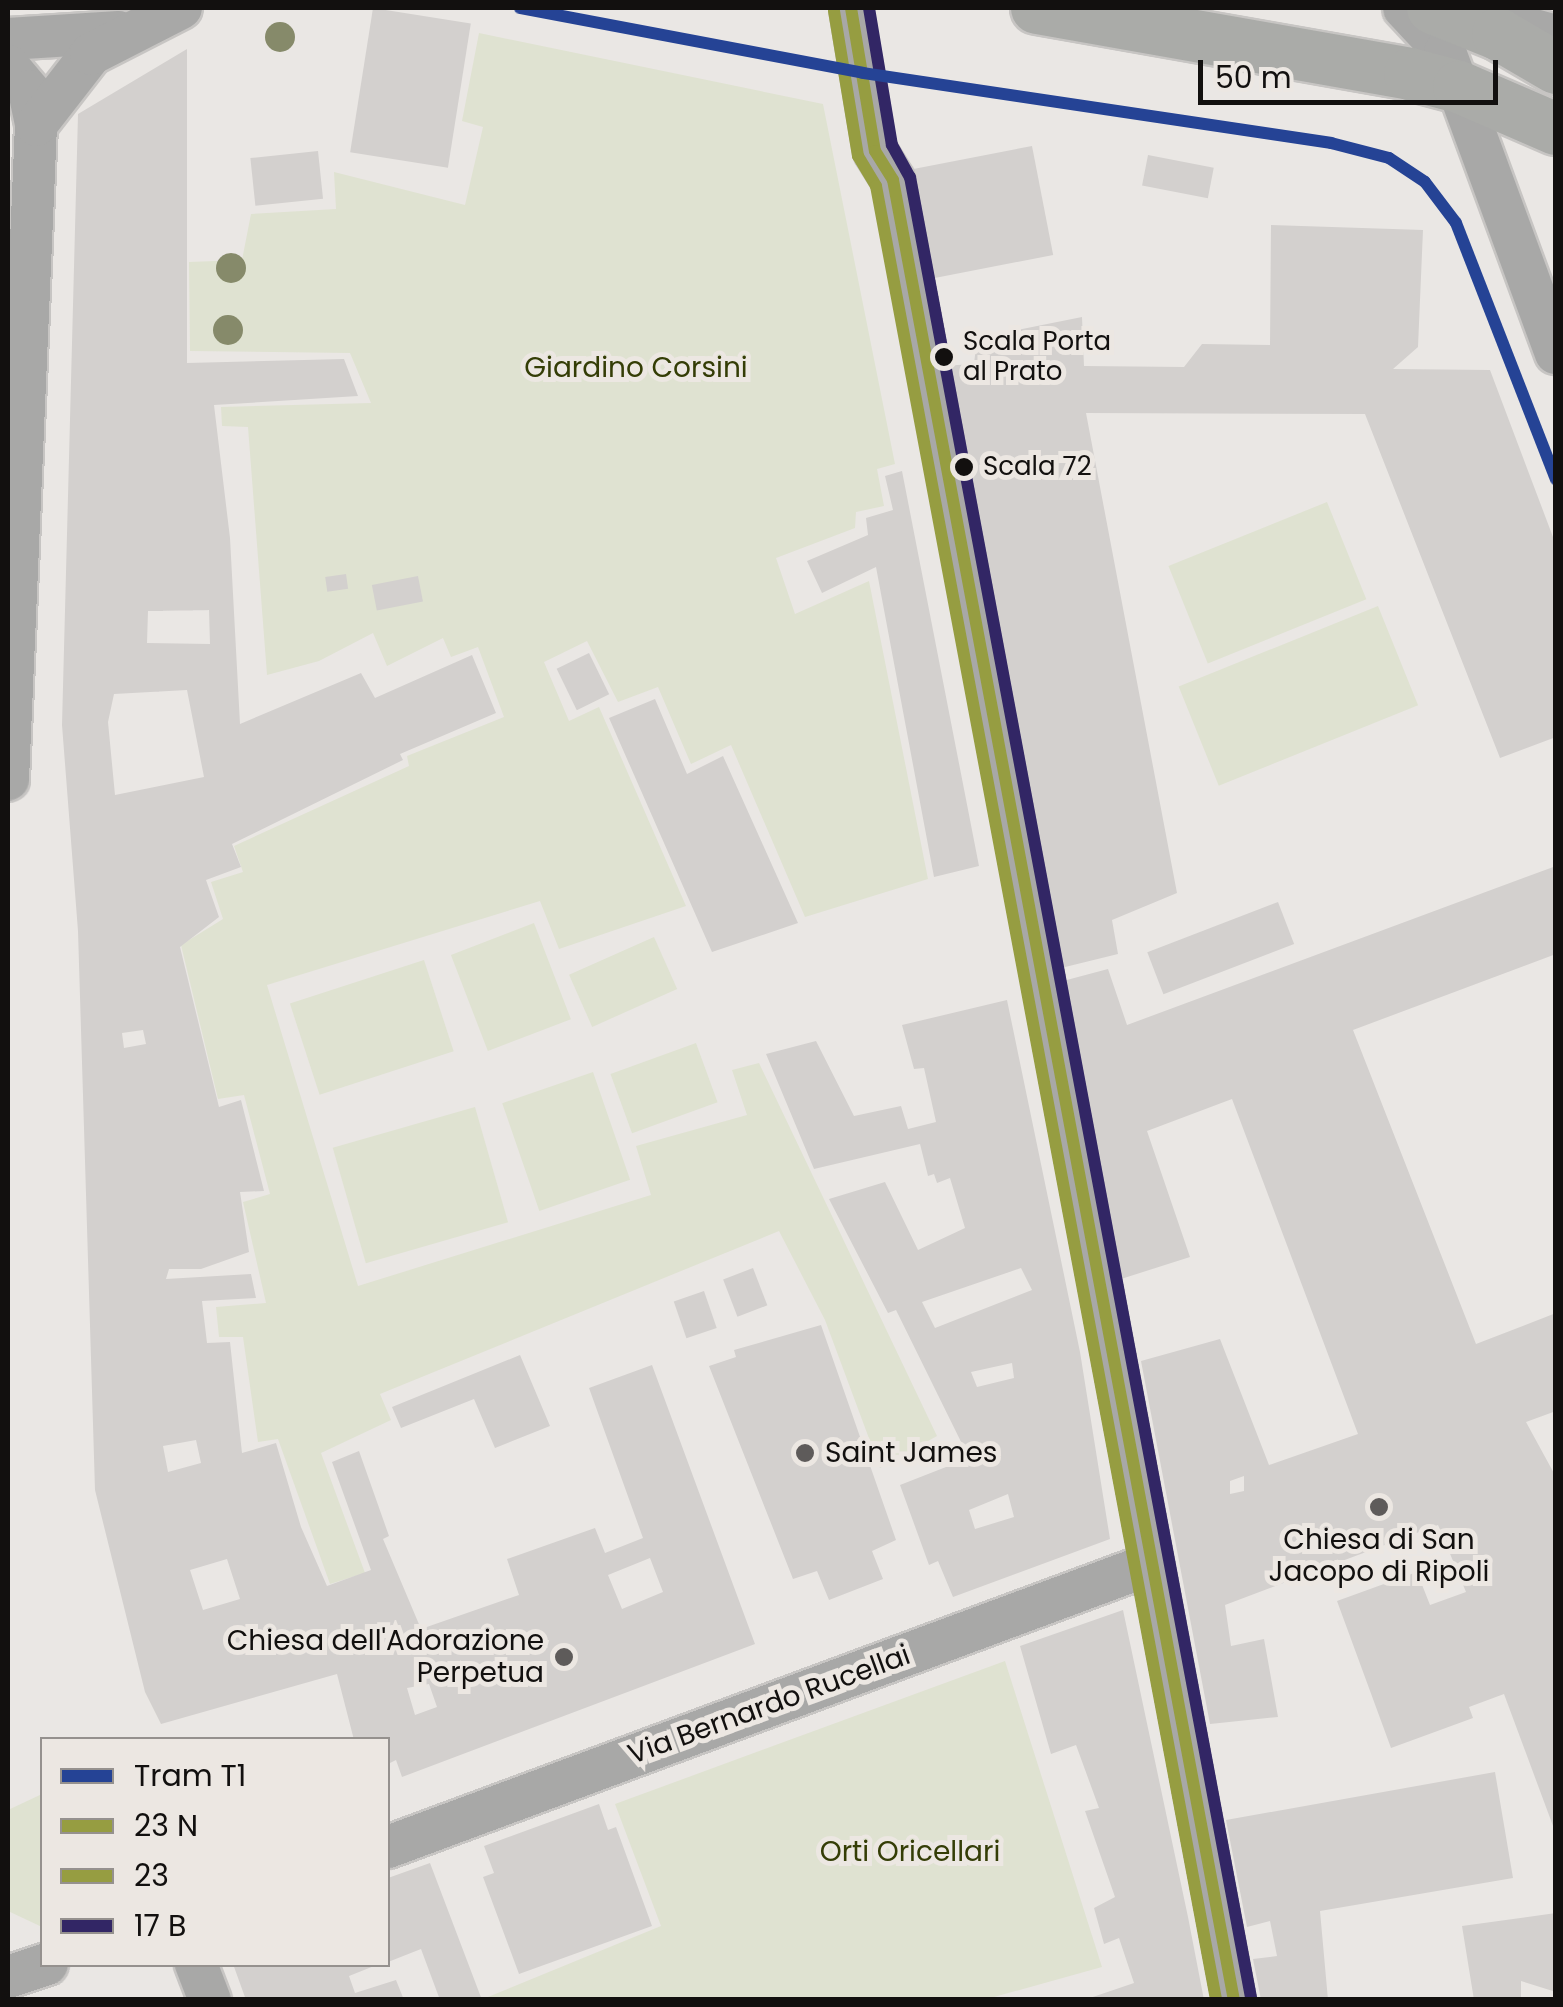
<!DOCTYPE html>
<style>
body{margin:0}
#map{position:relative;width:1563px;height:2007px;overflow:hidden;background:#eae7e4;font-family:Poppins,sans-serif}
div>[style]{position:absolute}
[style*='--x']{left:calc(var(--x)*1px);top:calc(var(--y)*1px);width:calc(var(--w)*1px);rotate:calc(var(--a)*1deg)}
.green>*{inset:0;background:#dfe2d1;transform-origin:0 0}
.building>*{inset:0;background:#d3d0ce;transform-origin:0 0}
.roads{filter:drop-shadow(2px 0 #c7c5c3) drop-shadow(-2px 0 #c7c5c3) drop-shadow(0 2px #c7c5c3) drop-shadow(0 -2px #c7c5c3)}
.minor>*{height:42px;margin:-21px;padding:0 21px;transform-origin:21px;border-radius:21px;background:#a8a8a7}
.major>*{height:52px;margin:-26px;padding:0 26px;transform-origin:26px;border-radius:26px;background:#aaaba8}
.bus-1>*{height:12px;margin:-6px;padding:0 6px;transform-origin:6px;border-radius:6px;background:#969d41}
.bus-2>*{height:12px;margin:-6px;padding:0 6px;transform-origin:6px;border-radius:6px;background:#969d41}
.bus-3>*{height:12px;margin:-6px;padding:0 6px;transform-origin:6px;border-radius:6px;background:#322665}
.tram-1>*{height:12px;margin:-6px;padding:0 6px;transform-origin:6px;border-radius:6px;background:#254395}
.trees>*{width:30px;height:30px;margin:-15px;border-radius:50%;background:#868a6a}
.dots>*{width:28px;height:28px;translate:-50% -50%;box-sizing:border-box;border:5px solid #ece7e2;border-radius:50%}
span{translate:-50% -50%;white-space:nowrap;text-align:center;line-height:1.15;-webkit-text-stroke:10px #ece7e2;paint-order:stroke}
.bus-label{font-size:26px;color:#12100f}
.left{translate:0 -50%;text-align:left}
.park-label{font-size:28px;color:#343d06}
.poi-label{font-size:28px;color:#12100f}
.right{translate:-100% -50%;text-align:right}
.street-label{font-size:28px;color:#12100f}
.frame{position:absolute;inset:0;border:10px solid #12100f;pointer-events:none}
.legend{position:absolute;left:40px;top:1737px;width:350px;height:230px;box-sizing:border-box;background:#ece7e2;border:2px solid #95918e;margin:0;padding:12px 18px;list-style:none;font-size:30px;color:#12100f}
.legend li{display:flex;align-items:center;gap:20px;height:50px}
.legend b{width:50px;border:2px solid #95918e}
.scale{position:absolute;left:1198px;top:60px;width:300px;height:45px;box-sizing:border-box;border:5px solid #12100f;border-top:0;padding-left:12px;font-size:30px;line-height:35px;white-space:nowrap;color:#12100f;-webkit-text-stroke:8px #ece7e2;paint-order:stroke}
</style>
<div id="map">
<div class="green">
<i style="clip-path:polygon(479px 33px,823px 104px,895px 464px,877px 469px,884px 506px,856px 512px,855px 528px,776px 558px,795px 614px,869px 581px,928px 879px,805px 917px,731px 745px,691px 764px,658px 687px,618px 702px,587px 641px,544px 662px,569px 721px,599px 707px,686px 906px,559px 949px,540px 901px,267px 985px,358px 1286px,651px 1195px,636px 1146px,747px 1115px,732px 1070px,759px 1063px,937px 1436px,880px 1468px,825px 1320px,779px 1231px,380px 1394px,391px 1420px,321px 1453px,365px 1573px,330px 1584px,278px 1439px,258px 1442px,243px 1337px,219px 1337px,216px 1307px,266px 1303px,243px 1202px,270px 1194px,244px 1095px,218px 1099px,181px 945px,223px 919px,211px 882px,243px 872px,234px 846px,409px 766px,407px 756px,504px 717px,478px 647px,451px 657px,443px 638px,387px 666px,373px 633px,319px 661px,267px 675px,248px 427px,222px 426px,221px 407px,371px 403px,350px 353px,190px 351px,189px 262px,242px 260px,251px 214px,336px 209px,334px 172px,465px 205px,483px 127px,462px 121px)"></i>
<i style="left:1327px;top:502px;width:105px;height:171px;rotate:68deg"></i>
<i style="left:1378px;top:606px;width:107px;height:215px;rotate:68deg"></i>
<i style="left:534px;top:923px;width:103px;height:89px;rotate:69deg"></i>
<i style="left:654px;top:937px;width:57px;height:93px;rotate:66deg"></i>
<i style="left:424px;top:960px;width:96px;height:141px;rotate:72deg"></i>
<i style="left:696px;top:1043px;width:63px;height:91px;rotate:70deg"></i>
<i style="left:593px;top:1072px;width:114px;height:96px;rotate:71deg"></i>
<i style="left:475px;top:1107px;width:120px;height:148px;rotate:74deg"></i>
<i style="clip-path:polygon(1005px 1661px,1102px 1967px,987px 1999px,483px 1999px,661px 1926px,615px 1804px)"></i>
<i style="clip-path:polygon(42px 1794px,42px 1927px,8px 1911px,8px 1810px)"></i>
</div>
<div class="building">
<i style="left:373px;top:8px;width:99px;height:146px;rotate:9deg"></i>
<i style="clip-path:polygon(evenodd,187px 49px,187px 363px,344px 359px,358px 396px,214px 405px,230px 538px,240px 724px,361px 673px,375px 698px,472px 655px,496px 713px,400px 754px,403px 760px,232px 844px,241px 867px,206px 880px,219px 917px,180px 947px,219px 1107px,241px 1100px,264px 1191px,240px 1192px,249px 1252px,201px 1269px,169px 1269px,166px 1279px,251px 1274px,256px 1298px,202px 1301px,207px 1343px,230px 1342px,242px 1453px,276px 1443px,301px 1527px,327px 1586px,371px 1570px,332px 1462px,359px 1451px,389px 1536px,383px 1539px,421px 1629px,519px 1595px,507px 1559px,595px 1528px,605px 1553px,643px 1538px,589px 1388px,652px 1365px,755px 1644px,402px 1777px,396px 1760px,388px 1764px,388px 1740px,354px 1740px,337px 1674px,161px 1724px,145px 1692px,95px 1490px,78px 931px,62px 725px,78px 114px,187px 49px,209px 610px,210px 644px,147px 643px,148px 611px,209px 610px,187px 49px,187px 690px,204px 777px,115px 795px,108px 722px,114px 694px,187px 690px,187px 49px,143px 1030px,146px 1044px,124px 1048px,122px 1033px,143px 1030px,187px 49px,196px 1440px,201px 1463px,168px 1472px,163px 1446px,196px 1440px,187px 49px,650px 1558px,663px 1592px,622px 1609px,608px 1575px,650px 1558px,187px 49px,227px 1559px,240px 1599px,203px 1610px,190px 1570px,227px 1559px,187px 49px,429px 1684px,437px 1707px,415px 1715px,407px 1688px,429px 1684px)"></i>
<i style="left:1032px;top:146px;width:111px;height:122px;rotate:79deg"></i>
<i style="left:318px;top:151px;width:48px;height:68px;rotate:84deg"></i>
<i style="left:1148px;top:155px;width:67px;height:31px;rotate:11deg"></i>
<i style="clip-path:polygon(1271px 225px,1423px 230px,1418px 347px,1393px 369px,1490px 370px,1556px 545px,1556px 737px,1500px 758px,1365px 414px,1086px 413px,1177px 893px,1112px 920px,1118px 954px,1061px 968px,941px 366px,974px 364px,977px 338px,1082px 317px,1084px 366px,1184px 367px,1202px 344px,1270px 345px)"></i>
<i style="clip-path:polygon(902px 471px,979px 866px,934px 877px,876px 567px,822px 593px,807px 561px,868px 535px,866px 518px,893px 510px,885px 476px)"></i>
<i style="left:346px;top:574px;width:15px;height:21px;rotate:82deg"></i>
<i style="left:418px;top:576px;width:26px;height:47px;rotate:79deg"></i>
<i style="left:589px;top:653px;width:46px;height:36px;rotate:64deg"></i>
<i style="clip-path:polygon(655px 699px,687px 774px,723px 756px,798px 923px,712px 952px,609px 718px)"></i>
<i style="clip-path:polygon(evenodd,1556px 866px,1556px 954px,1353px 1030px,1476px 1344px,1556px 1313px,1556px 1411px,1526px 1422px,1556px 1477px,1556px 1834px,1504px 1694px,1469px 1707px,1473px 1718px,1391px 1748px,1337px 1601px,1417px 1572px,1430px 1605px,1466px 1592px,1438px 1525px,1225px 1605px,1231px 1646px,1264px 1639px,1278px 1717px,1210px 1724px,1141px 1361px,1220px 1339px,1269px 1465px,1358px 1434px,1232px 1099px,1147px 1131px,1190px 1257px,1121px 1279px,1063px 981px,1108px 969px,1127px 1025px,1556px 866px,1244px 1476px,1244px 1491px,1230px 1494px,1230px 1481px,1244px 1476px)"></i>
<i style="left:1278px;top:902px;width:45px;height:140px;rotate:69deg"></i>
<i style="clip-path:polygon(evenodd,1007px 1000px,1080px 1352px,1110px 1539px,953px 1597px,938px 1561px,929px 1565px,900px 1485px,969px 1458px,896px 1310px,888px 1313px,829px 1199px,885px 1182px,918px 1250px,965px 1228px,950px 1178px,937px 1183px,934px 1174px,928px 1176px,920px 1144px,814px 1169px,766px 1054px,816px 1041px,854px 1116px,901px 1106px,908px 1129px,936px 1122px,924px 1068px,914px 1069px,902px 1025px,1007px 1000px,1021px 1268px,1032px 1290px,935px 1328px,922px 1302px,1021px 1268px,1007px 1000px,1012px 1363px,1014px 1378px,977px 1387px,971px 1372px,1012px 1363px,1007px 1000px,1008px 1494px,1014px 1517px,975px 1529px,969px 1510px,1008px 1494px)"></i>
<i style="left:753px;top:1268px;width:40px;height:32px;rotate:69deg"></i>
<i style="left:704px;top:1291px;width:39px;height:32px;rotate:71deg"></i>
<i style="clip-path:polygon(821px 1325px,896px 1540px,872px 1551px,883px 1579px,829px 1600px,817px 1571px,793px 1579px,709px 1366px,736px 1357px,734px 1350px)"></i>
<i style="clip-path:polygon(520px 1355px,550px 1426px,495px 1448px,474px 1399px,401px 1428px,392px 1407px)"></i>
<i style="clip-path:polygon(1123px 1610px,1188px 1917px,1204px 2000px,1084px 2000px,1134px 1983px,1119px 1938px,1104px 1944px,1094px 1908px,1115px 1897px,1085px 1811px,1099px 1808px,1076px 1745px,1051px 1754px,1020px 1646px)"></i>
<i style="clip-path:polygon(1495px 1772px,1513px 1878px,1320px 1911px,1328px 2000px,1261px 2000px,1253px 1959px,1277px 1956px,1270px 1921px,1247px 1927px,1226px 1820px)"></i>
<i style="clip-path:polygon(599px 1804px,608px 1830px,616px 1827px,652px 1926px,519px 1974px,483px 1877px,494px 1873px,484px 1846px)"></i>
<i style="clip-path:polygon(430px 1863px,482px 2000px,440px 2000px,421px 1949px,388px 1962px,388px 1878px)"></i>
<i style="clip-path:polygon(1556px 1913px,1556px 1992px,1521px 1981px,1521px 2000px,1474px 2000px,1462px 1926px)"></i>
<i style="clip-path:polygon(233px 1964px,379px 1964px,349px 1976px,355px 1993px,396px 1980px,404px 2000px,246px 2000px)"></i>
</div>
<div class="roads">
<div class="minor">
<i style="--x:851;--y:8;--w:145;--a:80.5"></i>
<i style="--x:875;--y:151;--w:34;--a:58"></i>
<i style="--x:893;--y:180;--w:1852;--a:79.39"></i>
<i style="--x:1404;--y:8;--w:60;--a:47"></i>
<i style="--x:1445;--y:52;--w:321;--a:69.8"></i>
<i style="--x:1491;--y:18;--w:67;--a:15.5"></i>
<i style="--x:8;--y:39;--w:111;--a:-3.6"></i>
<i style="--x:8;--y:66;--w:33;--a:50"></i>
<i style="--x:29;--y:91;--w:35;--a:78"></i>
<i style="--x:36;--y:125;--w:655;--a:92.45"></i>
<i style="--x:36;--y:125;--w:90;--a:-52.2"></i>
<i style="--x:91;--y:54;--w:101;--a:-27.1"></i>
<i style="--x:388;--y:1847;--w:814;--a:-20.35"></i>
<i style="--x:196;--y:1964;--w:39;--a:69"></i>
<i style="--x:8;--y:1977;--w:41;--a:-18.4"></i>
</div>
<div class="major">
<i style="--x:1037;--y:8;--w:379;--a:10"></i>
<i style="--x:1410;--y:74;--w:51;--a:14.9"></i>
<i style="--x:1459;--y:87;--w:106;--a:23.4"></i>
<i style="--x:1433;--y:8;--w:70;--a:21.8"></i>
<i style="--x:1498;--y:34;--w:67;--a:30.4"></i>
</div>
</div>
<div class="bus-1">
<i style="--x:851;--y:8;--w:145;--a:80.5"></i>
<i style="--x:875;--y:151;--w:34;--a:58"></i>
<i style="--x:893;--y:180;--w:1852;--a:79.39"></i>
</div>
<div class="bus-2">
<i style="--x:834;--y:11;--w:147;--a:80.6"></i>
<i style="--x:858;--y:156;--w:35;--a:59"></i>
<i style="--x:876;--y:186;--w:1846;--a:79.38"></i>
</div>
<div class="bus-3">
<i style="--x:869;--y:8;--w:139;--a:80.5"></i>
<i style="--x:892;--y:145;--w:37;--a:61"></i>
<i style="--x:910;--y:177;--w:1852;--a:79.39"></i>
</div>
<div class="tram-1">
<i style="--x:520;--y:8;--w:349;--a:10.7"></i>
<i style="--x:863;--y:73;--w:473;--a:8.5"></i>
<i style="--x:1331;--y:143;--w:60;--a:14.5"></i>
<i style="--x:1389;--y:158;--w:43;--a:33.7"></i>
<i style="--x:1425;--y:182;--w:51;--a:52.9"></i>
<i style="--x:1456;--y:223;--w:275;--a:68.7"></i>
</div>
<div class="trees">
<i style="left:280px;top:37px"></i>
<i style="left:231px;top:268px"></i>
<i style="left:228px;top:330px"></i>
</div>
<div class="dots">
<i style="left:944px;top:357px;background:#12100f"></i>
<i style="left:964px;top:467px;background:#12100f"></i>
<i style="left:805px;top:1453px;background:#5e5b5a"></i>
<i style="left:1379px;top:1507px;background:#5e5b5a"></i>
<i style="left:564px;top:1657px;background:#5e5b5a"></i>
</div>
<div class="bus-label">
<span class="left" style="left:963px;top:357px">Scala Porta<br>al Prato</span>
<span class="left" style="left:983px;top:467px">Scala 72</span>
</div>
<div class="park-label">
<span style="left:636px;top:368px">Giardino Corsini</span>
<span style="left:910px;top:1852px">Orti Oricellari</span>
</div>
<div class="poi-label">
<span class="left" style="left:825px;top:1453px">Saint James</span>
<span style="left:1379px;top:1556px">Chiesa di San<br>Jacopo di Ripoli</span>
<span class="right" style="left:544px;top:1657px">Chiesa dell'Adorazione<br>Perpetua</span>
</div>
<div class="street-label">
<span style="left:769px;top:1705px;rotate:-20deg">Via Bernardo Rucellai</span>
</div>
<div class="frame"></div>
<ul class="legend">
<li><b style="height:12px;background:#254395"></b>Tram T1</li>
<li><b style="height:12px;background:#969d41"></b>23 N</li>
<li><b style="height:12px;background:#969d41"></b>23</li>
<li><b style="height:12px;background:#322665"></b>17 B</li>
</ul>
<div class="scale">50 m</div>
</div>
